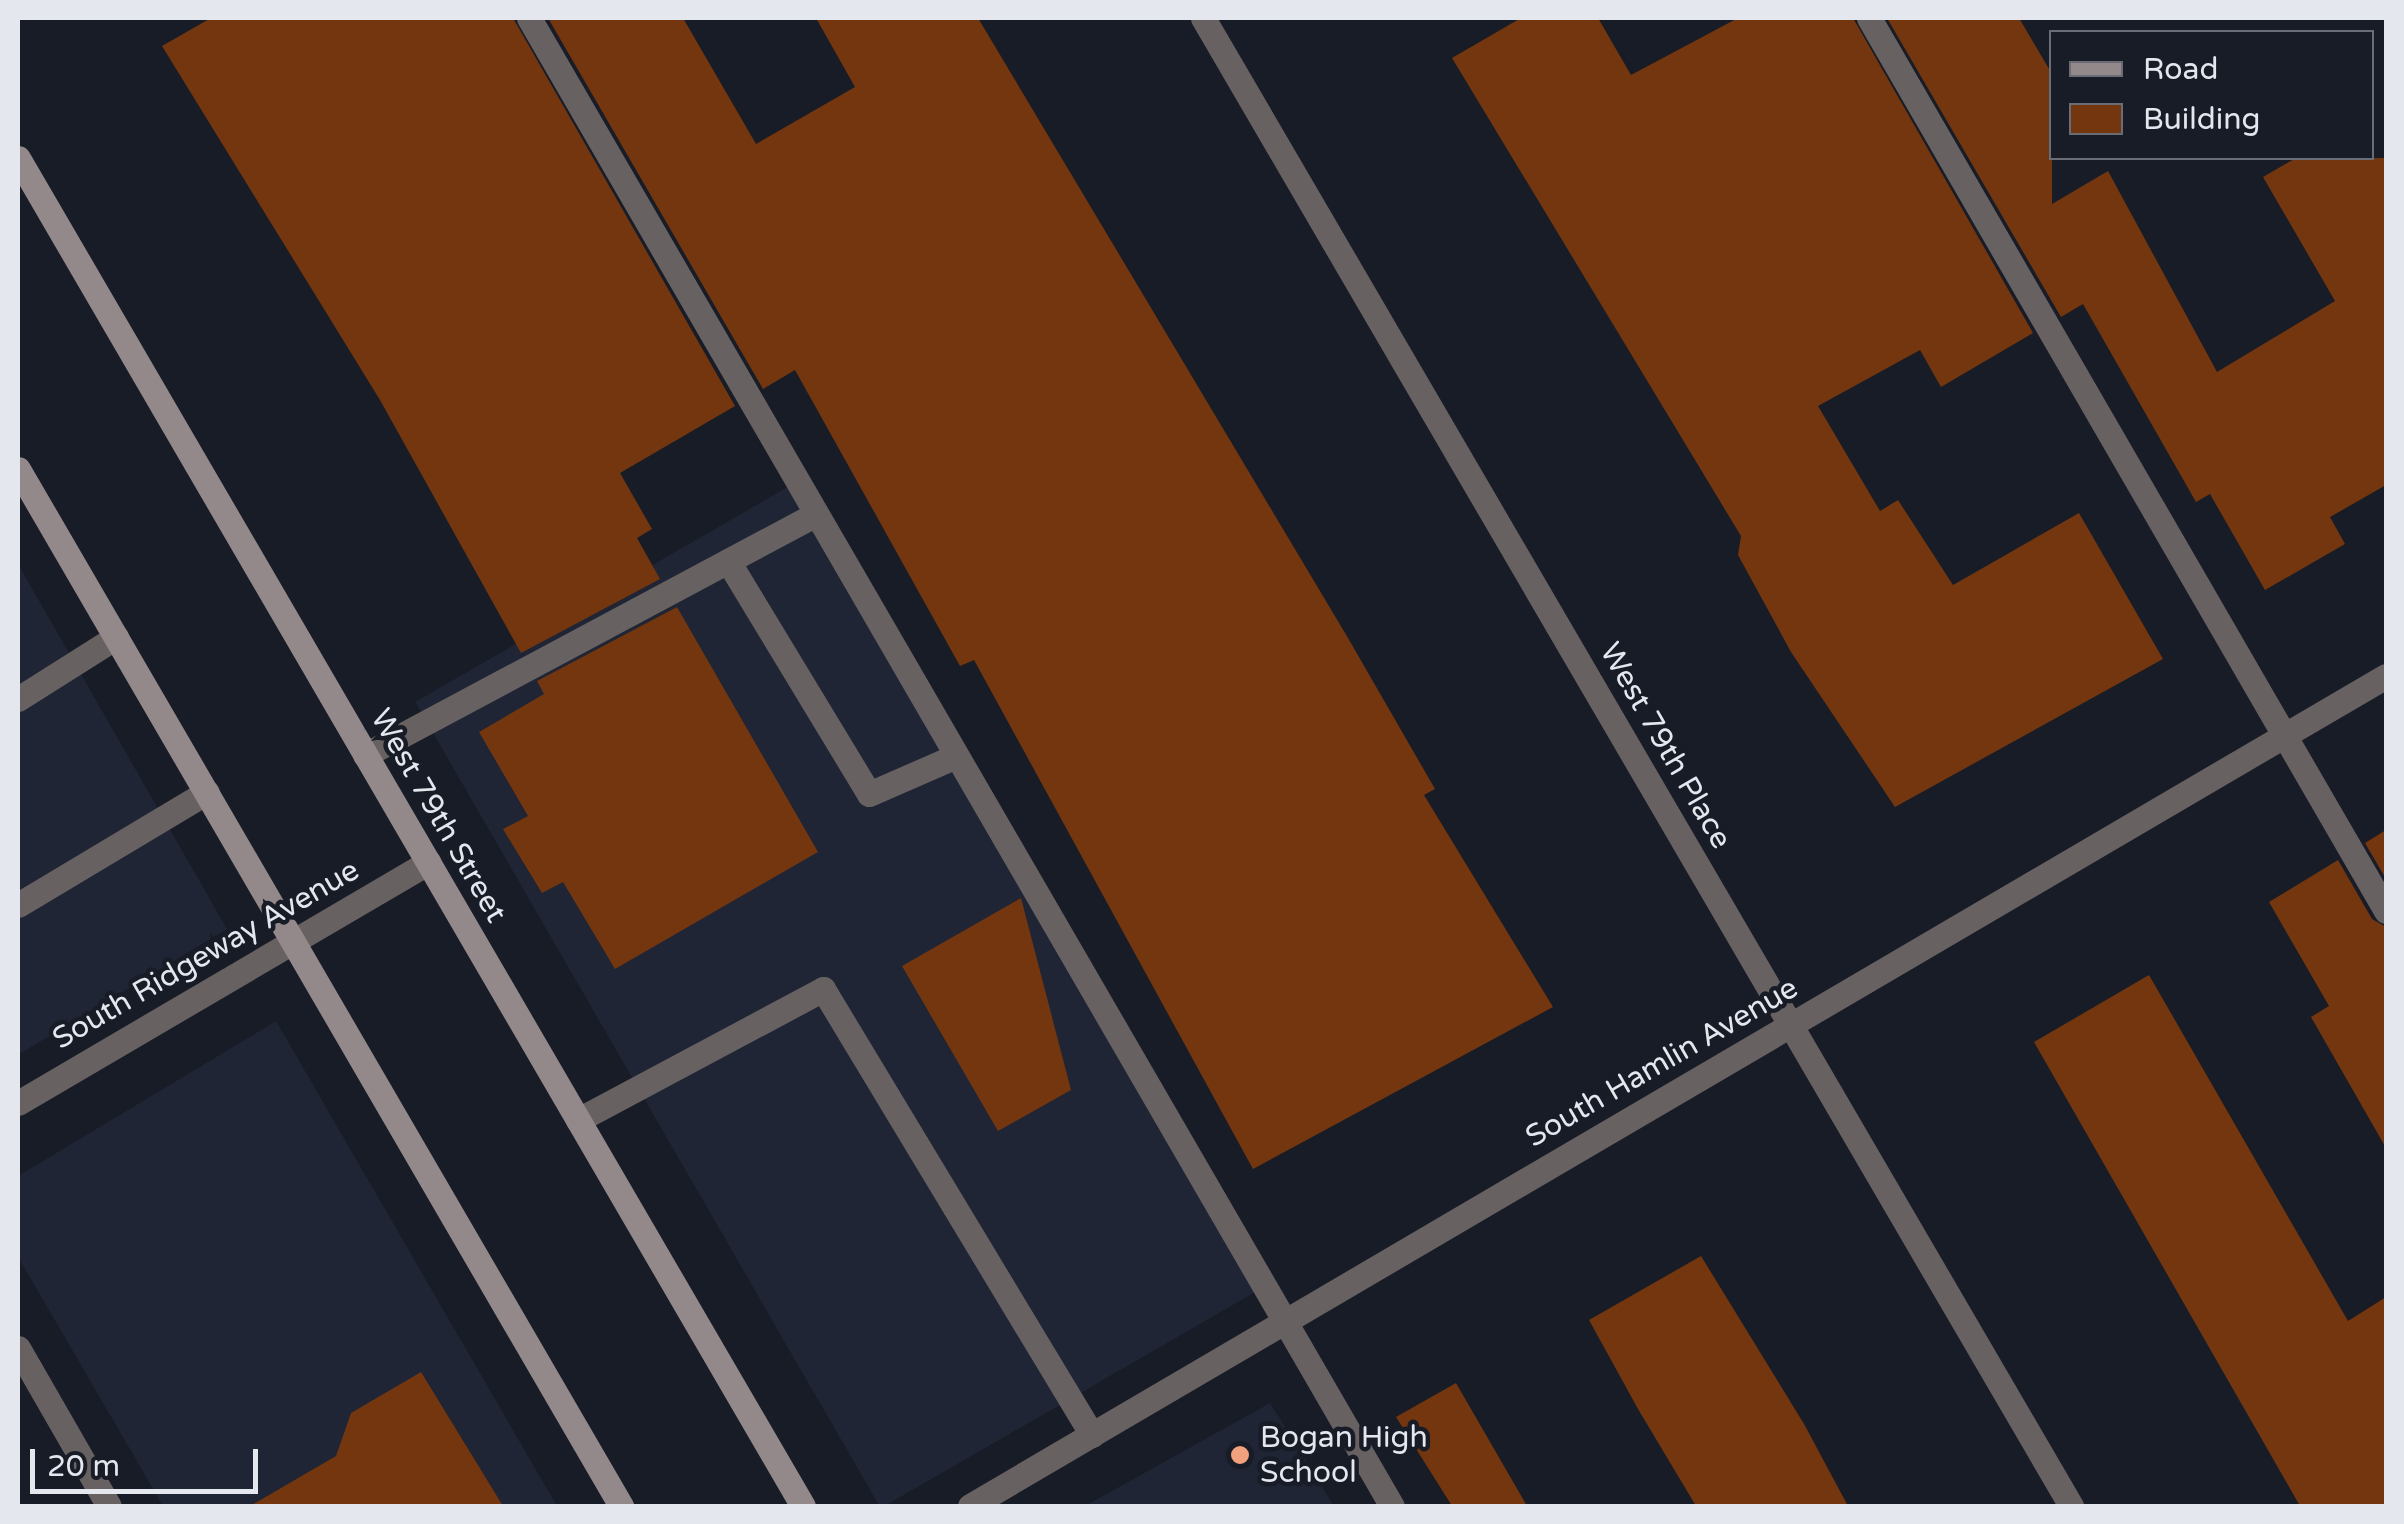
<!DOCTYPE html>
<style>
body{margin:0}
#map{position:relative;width:2404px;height:1524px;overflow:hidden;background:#181c26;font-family:"Varela Round",sans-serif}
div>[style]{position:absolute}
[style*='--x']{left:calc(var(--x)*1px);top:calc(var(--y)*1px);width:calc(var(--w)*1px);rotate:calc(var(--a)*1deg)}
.built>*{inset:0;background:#1f2534;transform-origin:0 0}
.building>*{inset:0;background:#74360e}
.service>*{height:25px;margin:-12.5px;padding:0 12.5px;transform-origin:12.5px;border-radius:12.5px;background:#686162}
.minor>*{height:25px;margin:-12.5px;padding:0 12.5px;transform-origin:12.5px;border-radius:12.5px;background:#686162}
.secondary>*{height:25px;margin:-12.5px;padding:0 12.5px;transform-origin:12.5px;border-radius:12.5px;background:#94898a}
.dots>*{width:28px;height:28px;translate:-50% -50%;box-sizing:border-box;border:5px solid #181c26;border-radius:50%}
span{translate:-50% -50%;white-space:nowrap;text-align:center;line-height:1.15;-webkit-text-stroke:9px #181c26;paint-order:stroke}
.street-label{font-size:30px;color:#e4e7ee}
.poi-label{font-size:30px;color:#e4e7ee}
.left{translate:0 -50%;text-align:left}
.frame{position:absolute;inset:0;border:20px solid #e4e7ee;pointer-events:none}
.legend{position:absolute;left:2049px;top:30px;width:325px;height:130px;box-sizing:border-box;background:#181c26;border:2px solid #6a6d76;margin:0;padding:12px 18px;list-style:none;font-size:30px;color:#e4e7ee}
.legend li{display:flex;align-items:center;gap:20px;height:50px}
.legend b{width:50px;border:2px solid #6a6d76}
.scale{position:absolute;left:30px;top:1449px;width:228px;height:45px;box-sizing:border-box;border:5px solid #e4e7ee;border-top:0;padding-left:12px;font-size:30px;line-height:35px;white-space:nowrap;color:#e4e7ee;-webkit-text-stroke:8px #181c26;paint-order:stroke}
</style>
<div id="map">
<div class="built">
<i style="left:798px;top:481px;width:931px;height:442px;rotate:60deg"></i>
<i style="clip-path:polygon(18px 564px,227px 929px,18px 1055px)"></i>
<i style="clip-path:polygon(276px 1021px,557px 1506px,163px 1506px,18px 1257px,18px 1176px)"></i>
<i style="clip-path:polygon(1270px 1403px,1334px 1506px,1085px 1506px)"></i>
</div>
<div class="building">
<i style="clip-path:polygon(211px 18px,513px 18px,735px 406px,620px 473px,652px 529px,637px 538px,660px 579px,521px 653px,380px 400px,162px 46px)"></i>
<i style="clip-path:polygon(548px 18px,683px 18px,756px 144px,855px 87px,816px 18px,978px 18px,1348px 638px,1435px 789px,1424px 795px,1553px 1007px,1253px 1169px,974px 660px,960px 666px,795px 370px,763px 389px)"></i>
<i style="clip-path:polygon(1521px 18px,1598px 18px,1631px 75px,1738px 18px,1853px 18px,2033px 333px,1941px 387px,1920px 350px,1818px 406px,1880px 511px,1898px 500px,1953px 585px,2079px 513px,2163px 659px,1895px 807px,1791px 652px,1738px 555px,1741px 536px,1452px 58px)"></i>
<i style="clip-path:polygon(1887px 18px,2019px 18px,2052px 74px,2052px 204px,2108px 171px,2217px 372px,2335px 301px,2263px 177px,2296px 158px,2386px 158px,2386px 485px,2330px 517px,2345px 544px,2265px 590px,2210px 494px,2196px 502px,2083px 304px,2061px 317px)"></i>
<i style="clip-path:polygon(677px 607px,818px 852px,615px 969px,563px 882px,542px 893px,503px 829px,528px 816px,479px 732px,544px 694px,537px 681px)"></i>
<i style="clip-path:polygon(2386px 830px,2386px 879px,2365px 843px)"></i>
<i style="clip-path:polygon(2338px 860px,2372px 919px,2386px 927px,2386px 1148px,2311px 1017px,2329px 1006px,2269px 902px)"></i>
<i style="clip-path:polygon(1021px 898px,1071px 1090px,998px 1131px,902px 966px)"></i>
<i style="clip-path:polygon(2149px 975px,2348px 1321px,2386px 1297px,2386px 1506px,2300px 1506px,2034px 1042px)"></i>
<i style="clip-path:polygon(1701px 1256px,1804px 1424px,1848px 1506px,1696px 1506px,1638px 1409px,1589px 1320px)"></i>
<i style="clip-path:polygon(421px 1372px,503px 1506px,250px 1506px,336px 1456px,351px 1413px)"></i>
<i style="clip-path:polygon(1456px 1383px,1527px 1506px,1452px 1506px,1396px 1417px)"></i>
</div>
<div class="service">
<i style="--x:529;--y:18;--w:1720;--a:59.89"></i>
<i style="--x:1869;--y:18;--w:1032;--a:59.93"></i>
<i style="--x:728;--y:561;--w:272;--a:58.8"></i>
<i style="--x:869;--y:794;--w:95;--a:-23.6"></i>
<i style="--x:18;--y:699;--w:116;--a:-32.3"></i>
<i style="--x:365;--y:755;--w:511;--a:-28.12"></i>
<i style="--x:18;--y:905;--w:220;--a:-30.9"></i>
<i style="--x:578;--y:1120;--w:278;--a:-28.1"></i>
<i style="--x:823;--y:989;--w:521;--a:58.9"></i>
</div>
<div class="minor">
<i style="--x:1203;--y:18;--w:1723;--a:59.74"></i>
<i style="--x:18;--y:1103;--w:476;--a:-30.4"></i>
<i style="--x:18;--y:1348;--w:182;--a:60.1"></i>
<i style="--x:970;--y:1506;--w:1641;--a:-30.38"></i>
</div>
<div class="secondary">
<i style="--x:18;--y:158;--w:1560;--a:59.79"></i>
<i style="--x:18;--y:469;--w:1200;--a:59.82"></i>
</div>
<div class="dots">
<i style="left:1240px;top:1455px;background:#f1a17d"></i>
</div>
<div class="street-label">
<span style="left:1665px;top:746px;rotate:60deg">West 79th Place</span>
<span style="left:438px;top:816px;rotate:60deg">West 79th Street</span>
<span style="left:206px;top:955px;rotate:-30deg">South Ridgeway Avenue</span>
<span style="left:1662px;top:1063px;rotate:-30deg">South Hamlin Avenue</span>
</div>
<div class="poi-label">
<span class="left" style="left:1260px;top:1455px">Bogan High<br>School</span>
</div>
<div class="frame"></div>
<ul class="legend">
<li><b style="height:12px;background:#94898a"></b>Road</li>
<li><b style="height:28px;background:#74360e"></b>Building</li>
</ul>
<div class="scale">20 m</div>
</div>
